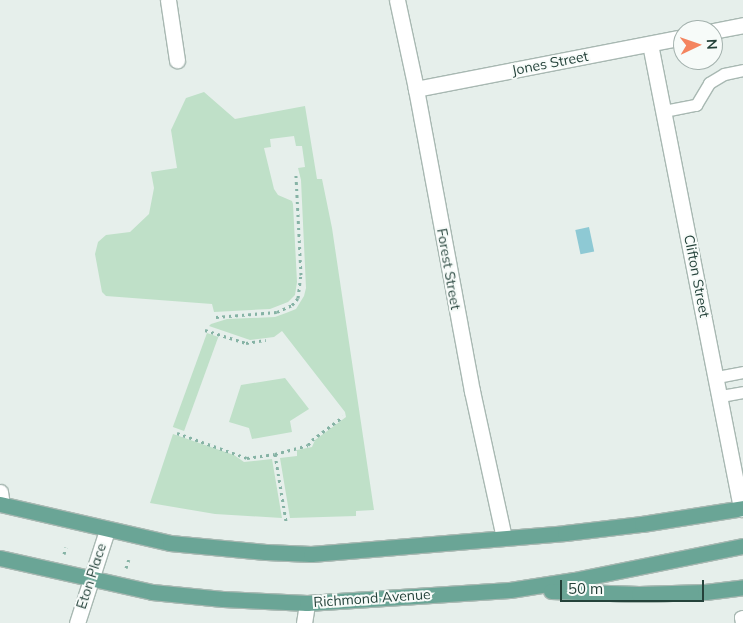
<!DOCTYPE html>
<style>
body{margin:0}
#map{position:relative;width:743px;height:623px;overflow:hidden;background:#e6efeb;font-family:Mulish,sans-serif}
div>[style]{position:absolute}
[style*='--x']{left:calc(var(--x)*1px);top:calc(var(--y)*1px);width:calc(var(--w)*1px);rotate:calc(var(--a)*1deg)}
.green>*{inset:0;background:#bfe0c8;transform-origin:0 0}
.water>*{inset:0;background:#8ec9d4;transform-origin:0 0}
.path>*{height:3px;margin-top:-1.5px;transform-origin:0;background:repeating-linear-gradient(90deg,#86b3a5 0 2.5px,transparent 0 6.5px)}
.roads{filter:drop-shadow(1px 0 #a8b8b2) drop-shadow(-1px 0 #a8b8b2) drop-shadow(0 1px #a8b8b2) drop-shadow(0 -1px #a8b8b2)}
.service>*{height:11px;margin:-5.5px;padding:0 5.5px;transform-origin:5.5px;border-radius:5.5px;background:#fff}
.minor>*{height:15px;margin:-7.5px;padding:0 7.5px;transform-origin:7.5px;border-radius:7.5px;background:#fff}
.primary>*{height:15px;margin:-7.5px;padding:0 7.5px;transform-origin:7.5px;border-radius:7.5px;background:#6aa596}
span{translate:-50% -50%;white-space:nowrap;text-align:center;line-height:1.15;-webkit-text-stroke:4px #f7fbf9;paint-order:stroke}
.street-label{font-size:14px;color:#24423a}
.north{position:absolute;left:673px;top:20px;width:50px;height:50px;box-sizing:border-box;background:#f7fbf9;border:1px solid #a3b1ad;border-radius:50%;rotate:87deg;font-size:14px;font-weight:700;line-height:20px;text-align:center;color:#24423a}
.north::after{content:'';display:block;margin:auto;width:18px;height:22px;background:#f4845f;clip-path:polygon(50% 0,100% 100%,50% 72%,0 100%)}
.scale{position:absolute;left:560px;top:580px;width:144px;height:22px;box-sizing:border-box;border:2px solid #24423a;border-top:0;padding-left:6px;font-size:15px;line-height:18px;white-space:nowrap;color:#24423a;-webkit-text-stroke:4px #f7fbf9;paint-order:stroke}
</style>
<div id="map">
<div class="green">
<i style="clip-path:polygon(204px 92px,235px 119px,305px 106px,317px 179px,322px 179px,332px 228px,374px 510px,356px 511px,356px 516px,290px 518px,280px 458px,297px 456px,297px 450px,312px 447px,315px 440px,346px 417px,345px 412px,282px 331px,274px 337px,250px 340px,209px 326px,211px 324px,227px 319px,275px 317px,286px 313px,296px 309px,304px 296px,306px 288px,301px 180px,298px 168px,305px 167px,302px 146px,296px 146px,294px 136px,270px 139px,271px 147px,264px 148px,274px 189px,278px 195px,292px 201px,293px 204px,297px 282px,295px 295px,288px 302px,270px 309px,214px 312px,212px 304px,106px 296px,102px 292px,95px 254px,98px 242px,106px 235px,130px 232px,149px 214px,154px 188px,151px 172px,177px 168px,171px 130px,186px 98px)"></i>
<i style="left:207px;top:333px;width:12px;height:100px;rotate:20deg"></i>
<i style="clip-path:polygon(285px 378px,309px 409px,290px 421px,292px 432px,252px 439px,249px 428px,229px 422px,241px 385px)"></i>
<i style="clip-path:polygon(173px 434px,234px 455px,244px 462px,272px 459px,282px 518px,215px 514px,150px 503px)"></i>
</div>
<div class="water">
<i style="left:589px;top:227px;width:25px;height:14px;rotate:78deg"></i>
</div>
<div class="path">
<i style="--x:216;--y:317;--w:61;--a:-4.7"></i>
<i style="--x:277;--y:312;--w:17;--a:-25"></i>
<i style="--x:292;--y:305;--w:9;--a:-49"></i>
<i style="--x:298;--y:298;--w:23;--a:-83"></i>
<i style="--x:301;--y:275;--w:100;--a:-92.9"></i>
<i style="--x:205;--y:330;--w:43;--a:17.6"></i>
<i style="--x:246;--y:343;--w:20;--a:-9"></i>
<i style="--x:177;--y:433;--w:74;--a:19.7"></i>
<i style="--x:247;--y:458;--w:28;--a:-8"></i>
<i style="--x:275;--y:454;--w:34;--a:-15"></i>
<i style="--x:308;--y:445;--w:6;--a:-51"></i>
<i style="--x:312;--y:440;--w:39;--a:-37"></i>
<i style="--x:275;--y:454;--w:68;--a:80.7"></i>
<i style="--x:64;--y:554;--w:7;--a:-74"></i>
<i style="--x:126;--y:568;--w:9;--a:-72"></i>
</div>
<div class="roads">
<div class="service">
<i style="--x:664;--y:111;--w:33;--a:-11"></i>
<i style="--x:696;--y:105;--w:26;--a:-59"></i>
<i style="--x:709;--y:83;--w:17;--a:-31"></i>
<i style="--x:724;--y:74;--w:19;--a:-12"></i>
<i style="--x:717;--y:377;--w:26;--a:-11"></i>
<i style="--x:721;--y:396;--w:22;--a:-10"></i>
<i style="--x:741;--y:623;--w:6;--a:-99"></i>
<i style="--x:740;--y:617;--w:2;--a:-27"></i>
</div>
<div class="minor">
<i style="--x:168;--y:0;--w:61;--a:81.5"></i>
<i style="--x:397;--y:0;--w:91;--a:77.9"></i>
<i style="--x:416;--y:89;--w:307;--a:79.5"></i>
<i style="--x:472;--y:391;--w:150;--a:77.7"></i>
<i style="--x:713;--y:31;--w:31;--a:-11"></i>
<i style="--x:650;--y:44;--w:474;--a:78.9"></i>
<i style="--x:416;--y:89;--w:272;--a:-11"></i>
<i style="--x:0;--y:492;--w:12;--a:81"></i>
<i style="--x:77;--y:623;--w:98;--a:-72.1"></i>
<i style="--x:304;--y:623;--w:20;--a:-81"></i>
</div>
<div class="primary">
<i style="--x:0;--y:504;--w:174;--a:12.9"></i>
<i style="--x:170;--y:543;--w:96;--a:5.4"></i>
<i style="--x:266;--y:552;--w:45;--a:2.5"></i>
<i style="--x:311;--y:554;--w:255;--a:-4.7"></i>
<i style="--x:565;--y:533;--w:78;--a:-6.7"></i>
<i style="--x:642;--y:524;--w:102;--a:-9"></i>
<i style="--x:0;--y:558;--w:156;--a:12.6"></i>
<i style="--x:152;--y:592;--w:71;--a:5.6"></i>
<i style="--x:223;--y:599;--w:84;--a:2.7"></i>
<i style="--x:307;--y:603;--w:203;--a:-3.7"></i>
<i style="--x:510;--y:590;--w:65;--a:-8.9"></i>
<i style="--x:574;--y:580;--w:172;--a:-11.4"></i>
<i style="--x:551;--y:591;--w:88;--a:2"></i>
<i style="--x:639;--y:594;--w:66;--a:-1.7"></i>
<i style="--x:705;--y:592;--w:38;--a:-7"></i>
</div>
</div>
<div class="street-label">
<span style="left:550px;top:63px;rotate:-11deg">Jones Street</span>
<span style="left:449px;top:269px;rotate:80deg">Forest Street</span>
<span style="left:697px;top:276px;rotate:79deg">Clifton Street</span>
<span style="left:91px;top:576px;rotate:-72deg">Eton Place</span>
<span style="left:372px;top:598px;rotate:-4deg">Richmond Avenue</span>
</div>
<div class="north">N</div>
<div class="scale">50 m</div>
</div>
